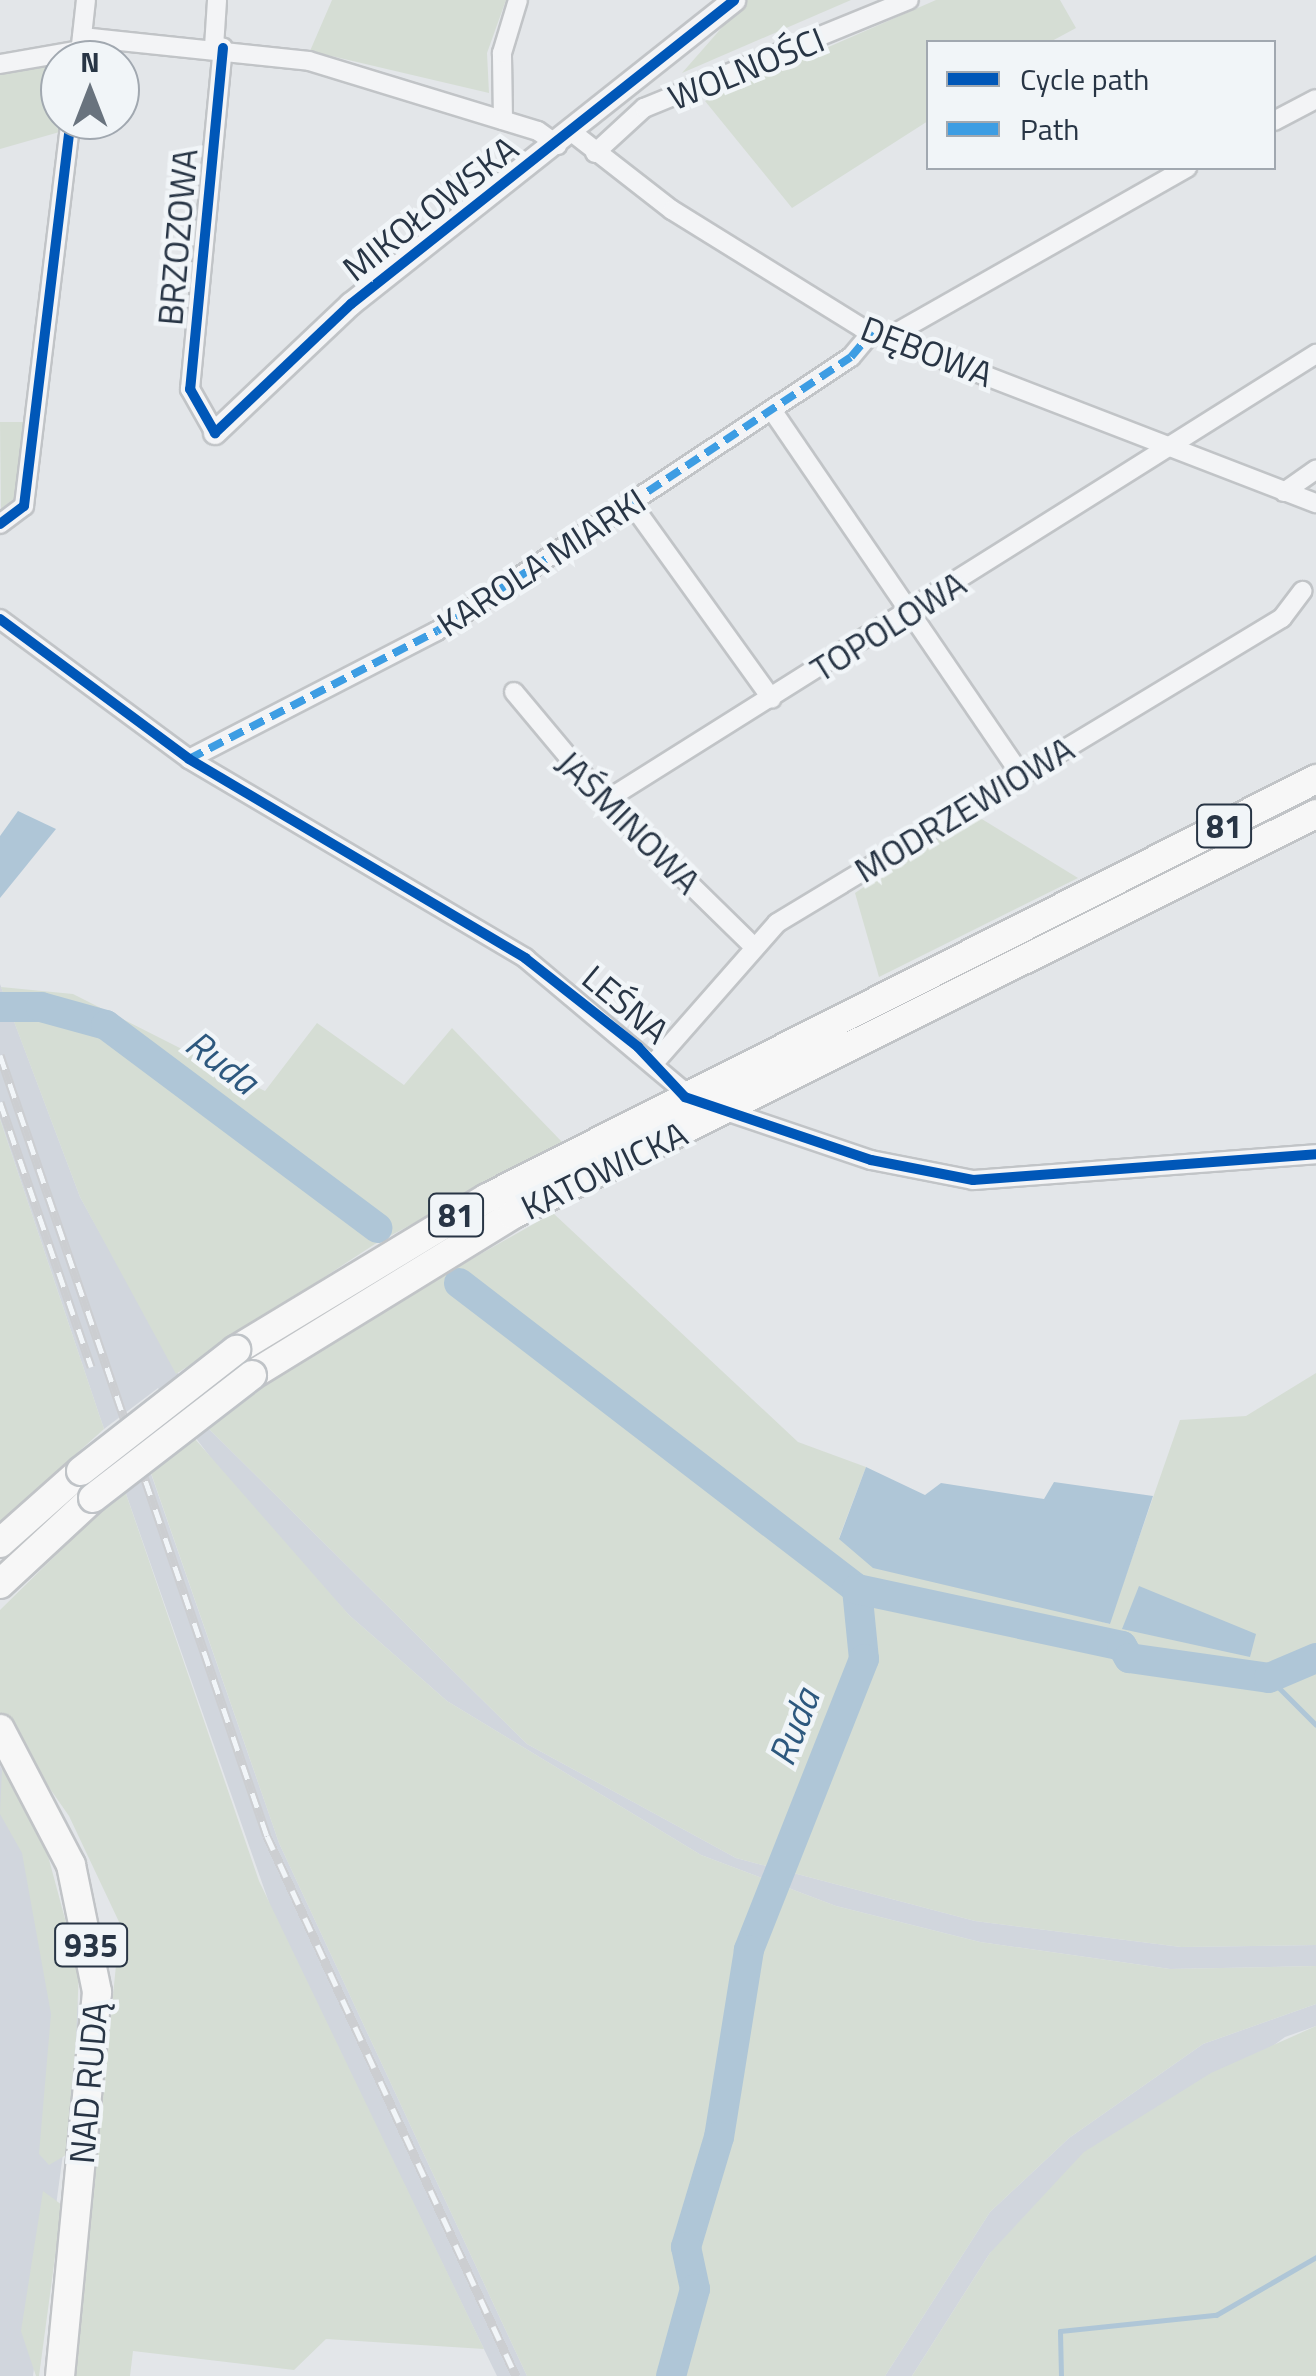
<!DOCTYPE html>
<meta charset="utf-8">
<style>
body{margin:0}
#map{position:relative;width:1316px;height:2376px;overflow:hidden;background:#e3e6e9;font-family:"Titillium Web",sans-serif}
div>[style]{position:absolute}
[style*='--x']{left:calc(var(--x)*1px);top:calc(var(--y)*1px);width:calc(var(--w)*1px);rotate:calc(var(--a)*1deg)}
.built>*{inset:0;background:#d1d6dd}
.green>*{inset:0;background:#d5ddd4}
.water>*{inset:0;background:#afc6d7}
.stream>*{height:5px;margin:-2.5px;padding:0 2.5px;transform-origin:2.5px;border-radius:2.5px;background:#afc6d7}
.river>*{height:30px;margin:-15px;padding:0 15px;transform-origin:15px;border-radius:15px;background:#afc6d7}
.roads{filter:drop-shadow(2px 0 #c1c4c7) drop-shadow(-2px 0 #c1c4c7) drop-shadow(0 2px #c1c4c7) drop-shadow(0 -2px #c1c4c7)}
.minor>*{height:18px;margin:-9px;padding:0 9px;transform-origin:9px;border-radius:9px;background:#f3f4f6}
.tertiary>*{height:22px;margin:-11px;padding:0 11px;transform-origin:11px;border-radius:11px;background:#f3f4f6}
.primary>*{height:28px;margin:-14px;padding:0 14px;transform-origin:14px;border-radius:14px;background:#f7f7f7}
.rail>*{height:9px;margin-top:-4.5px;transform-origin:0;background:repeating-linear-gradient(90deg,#f1f5f8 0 15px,#ccced1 0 30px);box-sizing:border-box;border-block:2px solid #ccced1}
.bridges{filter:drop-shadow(2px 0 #bfc3c7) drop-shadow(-2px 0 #bfc3c7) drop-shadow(0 2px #bfc3c7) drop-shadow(0 -2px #bfc3c7)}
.primary-bridge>*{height:28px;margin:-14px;padding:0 14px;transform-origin:14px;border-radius:14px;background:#f7f7f7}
.quiet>*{height:8px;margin-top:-4px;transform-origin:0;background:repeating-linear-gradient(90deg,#3d9de3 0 15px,transparent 0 23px)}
.cycleway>*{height:10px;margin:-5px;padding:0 5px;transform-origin:5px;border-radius:5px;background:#0057b8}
span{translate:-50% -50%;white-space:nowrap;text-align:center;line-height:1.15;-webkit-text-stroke:9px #f1f5f8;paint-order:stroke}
.shield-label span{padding:2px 8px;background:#f1f5f8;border:2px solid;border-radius:8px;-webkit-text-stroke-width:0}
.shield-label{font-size:32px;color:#283545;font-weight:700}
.street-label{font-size:35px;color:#283545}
.water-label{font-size:38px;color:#2d587e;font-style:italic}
.legend{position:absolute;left:926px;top:40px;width:350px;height:130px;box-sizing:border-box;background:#f1f5f8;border:2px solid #a1a8b0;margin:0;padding:12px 18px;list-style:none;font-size:30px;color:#283545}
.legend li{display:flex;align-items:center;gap:20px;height:50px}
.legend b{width:50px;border:2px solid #a1a8b0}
.north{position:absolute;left:40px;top:40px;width:100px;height:100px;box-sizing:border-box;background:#f1f5f8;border:2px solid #a1a8b0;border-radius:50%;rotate:0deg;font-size:28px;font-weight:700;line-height:40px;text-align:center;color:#283545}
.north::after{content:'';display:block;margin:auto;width:35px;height:45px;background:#69737e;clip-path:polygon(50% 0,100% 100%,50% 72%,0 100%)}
</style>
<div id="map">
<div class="built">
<i style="clip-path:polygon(0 984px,80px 1197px,209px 1429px,527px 1744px,736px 1858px,975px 1921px,1181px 1947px,1316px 1945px,1316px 1966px,1170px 1969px,980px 1942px,836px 1906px,701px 1855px,447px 1701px,349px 1615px,239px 1495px,158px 1388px,104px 1429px,0 1119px)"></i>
<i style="clip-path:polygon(149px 1468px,279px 1843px,527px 2376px,497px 2376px,273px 1914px,124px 1488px)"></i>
<i style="clip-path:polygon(0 1766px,25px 1807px,74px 1969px,80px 2028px,33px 2376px,0 2376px)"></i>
<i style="clip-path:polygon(1316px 2004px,1316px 2026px,1285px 2037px,990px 2253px,912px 2376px,885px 2376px,990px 2212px,1069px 2138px,1203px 2044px)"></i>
</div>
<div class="green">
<i style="clip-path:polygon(332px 0,506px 0,487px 53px,489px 93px,310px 51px)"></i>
<i style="clip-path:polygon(746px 0,851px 0,682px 73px)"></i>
<i style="clip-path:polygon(936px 0,1060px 0,1076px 28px,1050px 42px,928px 42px,928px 121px,792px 208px,705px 101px)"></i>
<i style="clip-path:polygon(60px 60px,63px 131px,0 149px,0 71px)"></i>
<i style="clip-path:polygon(0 422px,27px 422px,17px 496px,1px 509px)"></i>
<i style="clip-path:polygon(972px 813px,1078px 878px,879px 977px,855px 893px)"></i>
<i style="clip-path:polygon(1px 987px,73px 994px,265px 1091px,317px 1023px,404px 1085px,452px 1028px,563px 1143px,375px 1244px,176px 1374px,80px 1197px)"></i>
<i style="clip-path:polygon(0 1119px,104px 1429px,0 1522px)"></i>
<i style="clip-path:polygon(553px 1213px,798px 1442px,866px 1467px,839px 1538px,1109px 1624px,1180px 1420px,1246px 1416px,1316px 1373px,1316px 1945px,1181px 1947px,975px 1921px,736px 1858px,527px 1744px,209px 1429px,313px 1349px)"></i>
<i style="clip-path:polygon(195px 1439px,349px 1615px,447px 1701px,701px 1855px,836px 1906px,980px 1942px,1170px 1969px,1316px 1966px,1316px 2004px,1203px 2044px,1069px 2138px,990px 2212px,885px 2376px,527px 2376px,279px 1843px,151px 1473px)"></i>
<i style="clip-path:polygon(124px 1488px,259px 1881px,484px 2349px,326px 2339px,294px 2370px,133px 2351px,130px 2376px,76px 2376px,120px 1924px,69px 1816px,0 1717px,0 1610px)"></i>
<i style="clip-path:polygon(2px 1769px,16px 1779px,43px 1837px,79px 1971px,71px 2152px,49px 2165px,39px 2154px,51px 2014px,22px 1853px,0 1814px)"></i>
<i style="clip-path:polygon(1316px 2026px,1316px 2376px,912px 2376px,990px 2253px,1084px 2152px,1211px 2073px)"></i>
<i style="clip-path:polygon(43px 2191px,62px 2205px,39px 2376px,36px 2376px,21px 2331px)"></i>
</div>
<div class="water">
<i style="clip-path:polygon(18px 811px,56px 829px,0 898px,0 836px)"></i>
<i style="clip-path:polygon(866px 1467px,925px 1495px,941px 1483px,1044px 1499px,1054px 1482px,1153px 1496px,1110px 1624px,873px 1568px,839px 1539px)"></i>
<i style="clip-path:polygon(1139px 1586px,1256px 1634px,1250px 1657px,1122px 1629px)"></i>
</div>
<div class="stream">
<i style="--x:1269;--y:1678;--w:66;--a:45"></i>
<i style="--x:1061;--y:2376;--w:45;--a:-91.3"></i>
<i style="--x:1060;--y:2331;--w:157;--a:-5.9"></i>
<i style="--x:1216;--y:2315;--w:116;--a:-30.1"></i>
</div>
<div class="river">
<i style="--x:0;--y:1007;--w:41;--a:0"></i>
<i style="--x:41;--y:1007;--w:67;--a:15.5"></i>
<i style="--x:106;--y:1025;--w:339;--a:36.8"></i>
<i style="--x:459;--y:1283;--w:502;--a:37.55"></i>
<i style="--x:857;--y:1589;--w:70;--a:84.3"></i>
<i style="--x:864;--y:1659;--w:313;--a:111.6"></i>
<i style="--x:749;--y:1950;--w:189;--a:99.1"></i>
<i style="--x:719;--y:2137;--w:115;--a:106.7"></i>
<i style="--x:686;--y:2247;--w:43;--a:77.9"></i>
<i style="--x:695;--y:2289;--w:90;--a:105.4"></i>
<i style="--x:857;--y:1589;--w:271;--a:12.1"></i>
<i style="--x:1122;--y:1646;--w:14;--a:60"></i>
<i style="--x:1129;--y:1658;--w:141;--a:8.1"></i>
<i style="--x:1269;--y:1678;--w:51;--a:-23.1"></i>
</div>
<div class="roads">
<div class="minor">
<i style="--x:82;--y:37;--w:228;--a:6"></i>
<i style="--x:309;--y:61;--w:239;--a:17"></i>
<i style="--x:538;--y:131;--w:24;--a:36"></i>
<i style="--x:81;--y:45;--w:45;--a:-83.7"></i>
<i style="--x:214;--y:47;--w:47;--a:-86.3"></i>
<i style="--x:0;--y:64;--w:81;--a:-9.9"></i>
<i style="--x:503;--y:120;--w:67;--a:-90.9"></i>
<i style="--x:502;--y:53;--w:55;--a:-73.2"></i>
<i style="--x:1274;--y:121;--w:47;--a:-27.6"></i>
<i style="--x:573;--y:133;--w:125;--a:37.9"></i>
<i style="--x:672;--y:210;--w:224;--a:31.8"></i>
<i style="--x:862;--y:328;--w:487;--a:21.1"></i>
<i style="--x:595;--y:153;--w:67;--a:-42.6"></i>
<i style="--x:644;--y:108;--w:286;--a:-22.2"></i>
<i style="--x:889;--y:337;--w:343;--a:-29.6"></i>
<i style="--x:772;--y:410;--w:440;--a:55.7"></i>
<i style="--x:215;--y:433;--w:51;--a:-119.6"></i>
<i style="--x:190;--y:389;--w:343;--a:-84.5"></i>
<i style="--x:1284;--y:492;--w:39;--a:-35"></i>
<i style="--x:631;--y:503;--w:241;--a:54.3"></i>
<i style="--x:0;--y:524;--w:30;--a:-37"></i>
<i style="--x:24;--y:506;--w:389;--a:-83.1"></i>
<i style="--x:0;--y:619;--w:235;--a:36.5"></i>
<i style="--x:189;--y:759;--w:391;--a:30.6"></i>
<i style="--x:525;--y:958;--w:221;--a:40"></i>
<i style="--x:514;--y:692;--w:142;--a:50.1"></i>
<i style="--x:605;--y:801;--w:206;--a:44.4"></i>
<i style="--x:189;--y:759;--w:279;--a:-27.3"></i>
<i style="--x:437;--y:631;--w:496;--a:-33.5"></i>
<i style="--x:851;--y:357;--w:33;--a:-50"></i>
<i style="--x:605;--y:801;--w:840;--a:-32.16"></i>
<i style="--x:655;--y:1062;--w:185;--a:-48.7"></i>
<i style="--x:777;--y:923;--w:590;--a:-31.13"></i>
<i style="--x:1282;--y:618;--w:34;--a:-53"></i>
<i style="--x:723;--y:1110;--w:156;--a:18.7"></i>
<i style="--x:871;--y:1160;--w:104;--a:11.1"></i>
<i style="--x:973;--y:1180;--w:344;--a:-4.3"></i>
</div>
<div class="tertiary">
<i style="--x:215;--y:433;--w:187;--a:-43.5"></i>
<i style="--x:351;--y:304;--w:489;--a:-38.4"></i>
</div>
<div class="primary">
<i style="--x:236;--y:1350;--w:293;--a:-31.2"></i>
<i style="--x:487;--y:1198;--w:929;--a:-26.81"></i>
<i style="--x:252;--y:1375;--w:305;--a:-31.6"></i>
<i style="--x:512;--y:1215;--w:898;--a:-26.51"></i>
<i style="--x:0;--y:1543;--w:108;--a:-41.6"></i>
<i style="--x:0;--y:1584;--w:127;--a:-42.8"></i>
<i style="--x:0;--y:1729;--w:153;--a:62.4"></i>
<i style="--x:71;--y:1865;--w:130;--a:78.4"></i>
<i style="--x:97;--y:1992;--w:386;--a:95.5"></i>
</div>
</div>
<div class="rail">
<i style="--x:0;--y:1055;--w:825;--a:71.13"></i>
<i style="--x:267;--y:1836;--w:595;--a:65.25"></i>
<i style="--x:0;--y:1102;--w:280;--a:71"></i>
</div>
<div class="bridges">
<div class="primary-bridge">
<i style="--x:81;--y:1471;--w:197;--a:-38"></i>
<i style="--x:93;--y:1498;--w:201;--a:-37.7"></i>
</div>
</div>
<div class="quiet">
<i style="--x:189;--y:759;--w:279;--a:-27.3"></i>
<i style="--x:437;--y:631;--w:496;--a:-33.5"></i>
<i style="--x:851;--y:357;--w:33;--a:-50"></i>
</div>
<div class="cycleway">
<i style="--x:223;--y:48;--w:343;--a:95.5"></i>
<i style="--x:190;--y:389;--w:51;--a:60.4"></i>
<i style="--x:215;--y:433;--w:187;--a:-43.5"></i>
<i style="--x:351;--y:304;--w:489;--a:-38.4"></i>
<i style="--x:0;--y:524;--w:30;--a:-37"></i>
<i style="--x:24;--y:506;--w:389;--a:-83.1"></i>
<i style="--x:0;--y:619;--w:235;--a:36.5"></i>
<i style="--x:189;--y:759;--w:391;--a:30.6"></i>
<i style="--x:525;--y:958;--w:144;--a:38.2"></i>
<i style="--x:638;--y:1047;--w:69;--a:46.8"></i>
<i style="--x:685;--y:1097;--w:196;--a:18.7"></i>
<i style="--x:871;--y:1160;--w:104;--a:11.1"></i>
<i style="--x:973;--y:1180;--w:344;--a:-4.3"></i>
</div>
<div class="shield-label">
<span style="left:1224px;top:826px">81</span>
<span style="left:456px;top:1215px">81</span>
<span style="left:91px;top:1945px">935</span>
</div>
<div class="street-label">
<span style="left:746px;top:68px;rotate:-22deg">WOLNOŚCI</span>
<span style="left:430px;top:208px;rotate:-38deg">MIKOŁOWSKA</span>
<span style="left:177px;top:237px;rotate:-85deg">BRZOZOWA</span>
<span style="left:927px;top:351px;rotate:21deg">DĘBOWA</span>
<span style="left:541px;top:562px;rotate:-33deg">KAROLA MIARKI</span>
<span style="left:888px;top:626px;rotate:-32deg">TOPOLOWA</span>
<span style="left:964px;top:809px;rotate:-31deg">MODRZEWIOWA</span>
<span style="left:629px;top:822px;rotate:45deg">JAŚMINOWA</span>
<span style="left:626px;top:1004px;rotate:40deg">LEŚNA</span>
<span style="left:604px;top:1170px;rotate:-26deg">KATOWICKA</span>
<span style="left:88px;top:2083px;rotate:-85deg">NAD RUDĄ</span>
</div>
<div class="water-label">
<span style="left:222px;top:1062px;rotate:37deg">Ruda</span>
<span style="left:794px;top:1727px;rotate:-69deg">Ruda</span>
</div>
<ul class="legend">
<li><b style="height:12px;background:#0057b8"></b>Cycle path</li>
<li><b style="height:12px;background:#3d9de3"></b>Path</li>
</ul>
<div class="north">N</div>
</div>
